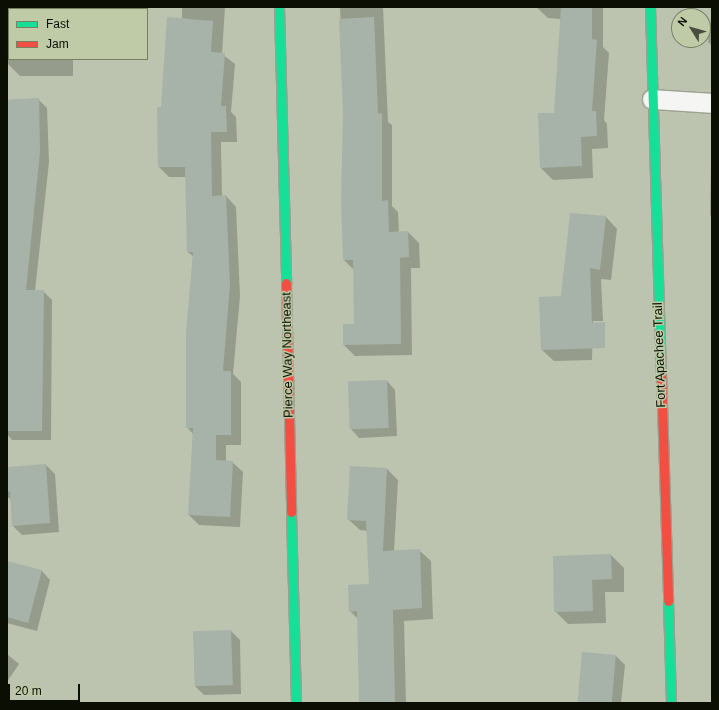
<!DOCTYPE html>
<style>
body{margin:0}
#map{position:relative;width:719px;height:710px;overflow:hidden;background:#bcc3ae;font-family:Arial,sans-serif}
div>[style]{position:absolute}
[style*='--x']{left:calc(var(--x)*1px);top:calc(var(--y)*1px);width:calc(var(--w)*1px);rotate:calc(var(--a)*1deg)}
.shadow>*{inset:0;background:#0003}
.building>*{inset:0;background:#a7b3a8;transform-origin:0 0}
.roads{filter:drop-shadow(1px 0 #9ba191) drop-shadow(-1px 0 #9ba191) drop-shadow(0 1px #9ba191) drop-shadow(0 -1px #9ba191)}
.street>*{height:19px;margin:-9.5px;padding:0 9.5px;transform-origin:9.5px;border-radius:9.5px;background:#f5f6f3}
.fast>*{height:9px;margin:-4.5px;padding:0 4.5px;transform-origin:4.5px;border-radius:4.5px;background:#16e098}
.jam>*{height:9px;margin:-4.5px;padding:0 4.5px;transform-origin:4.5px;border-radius:4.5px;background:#f24e42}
span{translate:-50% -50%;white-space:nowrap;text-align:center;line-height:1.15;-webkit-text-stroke:3px #bfcba6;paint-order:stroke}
.street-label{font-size:13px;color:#0a0e03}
.frame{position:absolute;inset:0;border:8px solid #0a0e03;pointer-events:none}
.legend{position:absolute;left:8px;top:8px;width:140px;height:52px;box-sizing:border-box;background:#bfcba6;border:1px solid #777f65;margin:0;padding:5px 7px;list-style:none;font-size:12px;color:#0a0e03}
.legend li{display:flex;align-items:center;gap:8px;height:20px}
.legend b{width:20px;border:1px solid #777f65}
.north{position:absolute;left:671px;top:8px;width:40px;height:40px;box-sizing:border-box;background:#bfcba6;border:1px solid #777f65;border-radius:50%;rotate:307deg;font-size:11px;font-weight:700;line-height:16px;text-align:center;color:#0a0e03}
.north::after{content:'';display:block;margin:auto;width:14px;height:18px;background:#484d3f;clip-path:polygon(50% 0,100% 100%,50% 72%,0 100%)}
.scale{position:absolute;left:8px;top:684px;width:72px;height:18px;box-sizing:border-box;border:2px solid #0a0e03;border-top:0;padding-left:5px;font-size:12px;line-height:14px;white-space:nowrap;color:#0a0e03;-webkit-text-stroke:3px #bfcba6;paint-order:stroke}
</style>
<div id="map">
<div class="shadow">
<i style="clip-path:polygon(7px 7px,74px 9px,9px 9px,9px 59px,73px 59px,73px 76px,20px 76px,7px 63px)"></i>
<i style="clip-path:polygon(182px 7px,225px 7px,222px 54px,235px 64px,231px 112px,236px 117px,237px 142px,221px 142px,222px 196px,226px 196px,236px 207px,240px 296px,233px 374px,241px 382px,241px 445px,226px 445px,226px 461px,232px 462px,243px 472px,240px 527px,199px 525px,189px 515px,193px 434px,187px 427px,194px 257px,188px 252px,187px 177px,169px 177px,159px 167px,162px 108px,182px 19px)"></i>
<i style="clip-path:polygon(340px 7px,383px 7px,388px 122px,392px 125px,392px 206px,398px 212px,399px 233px,408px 232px,419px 243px,420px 268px,411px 268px,412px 355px,355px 356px,344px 345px,344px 325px,355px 325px,354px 270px,344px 260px,344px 114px)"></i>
<i style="clip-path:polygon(536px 7px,603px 7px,603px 47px,609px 53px,604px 120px,607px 124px,608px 148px,592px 149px,593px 178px,553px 180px,541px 168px,555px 114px,561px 19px,548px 18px)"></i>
<i style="clip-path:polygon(712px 10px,712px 46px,708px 42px)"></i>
<i style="clip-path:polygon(38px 99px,47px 108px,49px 162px,35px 291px,43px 291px,52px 300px,51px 440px,12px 440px,7px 434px,7px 100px)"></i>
<i style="clip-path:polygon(711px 163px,712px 163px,712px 217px,710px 215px)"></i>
<i style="clip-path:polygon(606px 217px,617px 229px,611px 280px,601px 279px,603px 321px,593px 321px,592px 360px,554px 361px,542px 350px,540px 298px,562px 297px)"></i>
<i style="clip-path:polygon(387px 381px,395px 390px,397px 436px,359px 438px,351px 429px)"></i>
<i style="clip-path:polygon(46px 465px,55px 474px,59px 532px,22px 535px,13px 526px,11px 500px,7px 496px,7px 468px)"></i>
<i style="clip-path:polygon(387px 469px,398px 480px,394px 551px,419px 550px,431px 561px,433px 619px,404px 621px,406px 703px,360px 703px,358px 619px,350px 611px,370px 585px,368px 531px,360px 530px,348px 519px)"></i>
<i style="clip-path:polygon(611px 555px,624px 568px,624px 592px,605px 592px,606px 623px,568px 624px,555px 611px)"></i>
<i style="clip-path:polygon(7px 564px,42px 571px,50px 580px,37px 631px,7px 623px)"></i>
<i style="clip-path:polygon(231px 631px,240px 640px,241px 694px,204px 695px,195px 686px,194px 632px)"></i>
<i style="clip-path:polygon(583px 653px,616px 656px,625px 665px,621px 703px,579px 703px)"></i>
<i style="clip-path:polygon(7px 654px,19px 664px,7px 682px)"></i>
</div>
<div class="building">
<i style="clip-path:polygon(561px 7px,592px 7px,592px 39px,597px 40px,592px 111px,596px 111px,597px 136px,581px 137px,582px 166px,540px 168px,538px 113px,554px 113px)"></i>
<i style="clip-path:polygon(167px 17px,213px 21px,211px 52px,225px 53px,221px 106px,226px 106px,227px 132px,211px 132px,212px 196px,226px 195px,230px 285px,223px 371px,231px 371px,231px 435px,216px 435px,216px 460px,233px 461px,230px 517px,188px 515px,193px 428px,186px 428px,186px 333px,193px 252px,187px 252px,185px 167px,158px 167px,157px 107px,161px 107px)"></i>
<i style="clip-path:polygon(374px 17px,378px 114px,382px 113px,382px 201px,388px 200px,389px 232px,408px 231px,409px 257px,400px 258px,401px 344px,343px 345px,343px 324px,354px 324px,353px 260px,343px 260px,341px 202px,343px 114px,339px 19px)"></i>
<i style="clip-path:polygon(39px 98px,40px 152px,26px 290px,44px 290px,42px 431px,7px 431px,7px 100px)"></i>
<i style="clip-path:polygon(570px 213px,606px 216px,600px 270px,590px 268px,592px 323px,605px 322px,605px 348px,541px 350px,539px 297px,561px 296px)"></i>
<i style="left:387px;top:380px;width:48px;height:39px;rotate:88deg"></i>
<i style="clip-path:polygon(46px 464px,50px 523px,12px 526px,10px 491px,7px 492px,7px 467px)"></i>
<i style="clip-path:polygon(350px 466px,387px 468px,383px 551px,420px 549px,422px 608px,393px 610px,395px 703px,359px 703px,357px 611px,349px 612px,348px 585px,369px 584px,366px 521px,347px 520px)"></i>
<i style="clip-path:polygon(611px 554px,612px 579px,592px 580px,593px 611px,554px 612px,553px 556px)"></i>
<i style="clip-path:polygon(7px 561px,42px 570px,28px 623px,7px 617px)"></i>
<i style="left:231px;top:630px;width:55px;height:38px;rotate:88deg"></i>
<i style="left:582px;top:652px;width:34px;height:51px;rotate:5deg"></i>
</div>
<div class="roads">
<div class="street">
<i style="--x:652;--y:99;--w:60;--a:3.8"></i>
</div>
<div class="fast">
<i style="--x:279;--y:7;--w:276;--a:88.5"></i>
<i style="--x:650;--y:7;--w:365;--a:88.3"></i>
<i style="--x:291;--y:512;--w:191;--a:88.5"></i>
<i style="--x:668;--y:601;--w:102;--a:88.3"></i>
</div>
<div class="jam">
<i style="--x:286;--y:283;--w:229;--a:88.7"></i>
<i style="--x:661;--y:372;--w:229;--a:88.2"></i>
</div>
</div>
<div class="street-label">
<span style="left:288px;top:355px;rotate:-91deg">Pierce Way Northeast</span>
<span style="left:660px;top:355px;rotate:-92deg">Fort Apachee Trail</span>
</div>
<div class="frame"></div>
<ul class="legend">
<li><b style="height:5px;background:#16e098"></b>Fast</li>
<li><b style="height:5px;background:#f24e42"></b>Jam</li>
</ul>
<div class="north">N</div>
<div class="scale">20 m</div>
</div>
